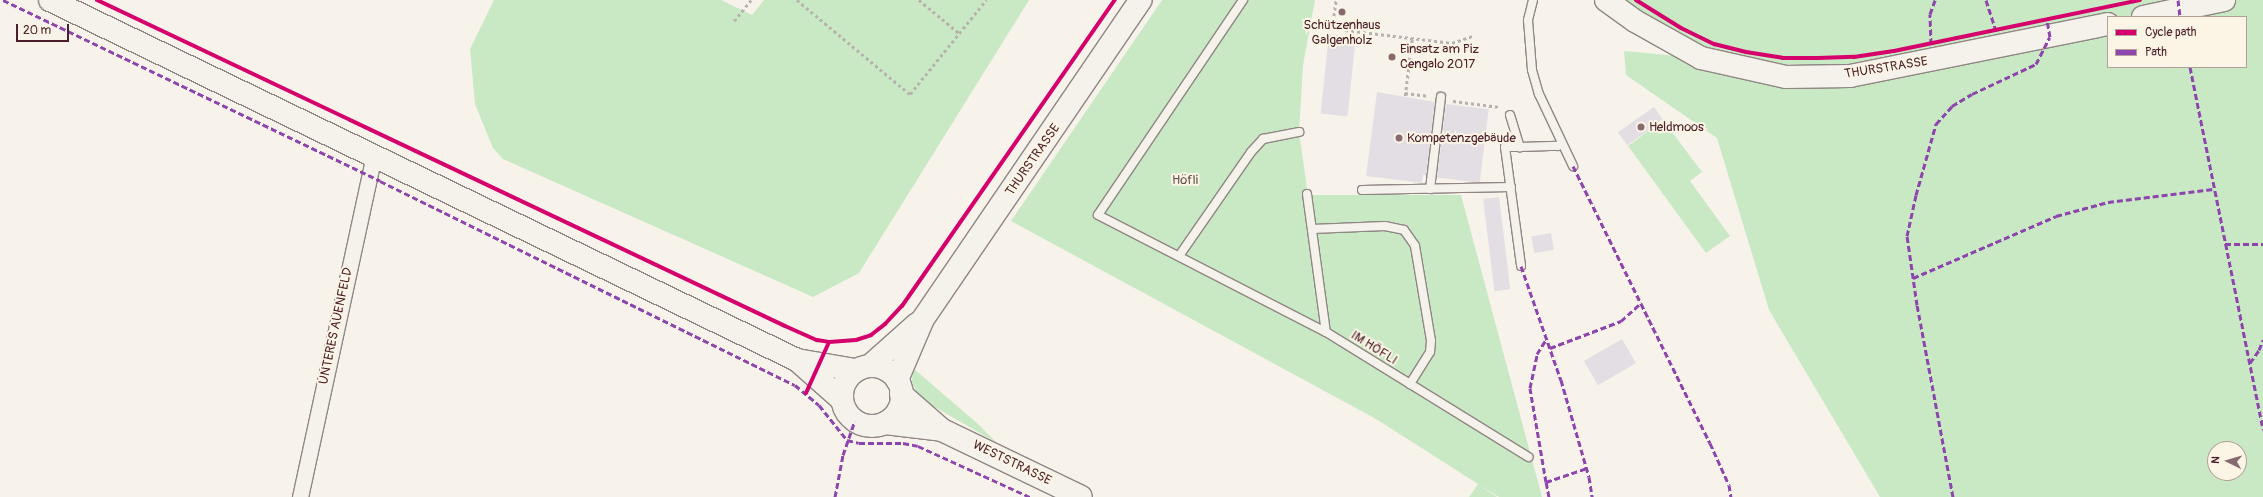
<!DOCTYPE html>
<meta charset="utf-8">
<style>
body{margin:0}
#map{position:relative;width:2263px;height:497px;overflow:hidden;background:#f7f3ea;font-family:Pangolin,sans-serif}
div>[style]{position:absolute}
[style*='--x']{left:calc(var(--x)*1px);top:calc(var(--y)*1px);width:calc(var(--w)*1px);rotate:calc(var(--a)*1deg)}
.green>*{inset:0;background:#c9e9c5}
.building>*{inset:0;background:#e3dee3;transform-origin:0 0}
.path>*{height:2.5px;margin-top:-1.25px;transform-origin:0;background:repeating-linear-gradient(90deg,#b8b1ae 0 3px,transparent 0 6px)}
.roads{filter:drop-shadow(1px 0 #908684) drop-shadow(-1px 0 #908684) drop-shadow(0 1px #908684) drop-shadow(0 -1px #908684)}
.lane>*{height:8px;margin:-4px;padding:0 4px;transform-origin:4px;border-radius:4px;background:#f5f2ec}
.street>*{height:15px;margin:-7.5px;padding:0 7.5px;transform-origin:7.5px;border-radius:7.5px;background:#f5f2ec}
.secondary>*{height:22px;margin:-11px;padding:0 11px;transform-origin:11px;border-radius:11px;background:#f5f2ec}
.secondary>.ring{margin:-11px;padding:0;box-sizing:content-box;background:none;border:22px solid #f5f2ec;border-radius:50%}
.quiet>*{height:3px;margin-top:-1.5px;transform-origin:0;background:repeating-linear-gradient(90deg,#8e44ad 0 6px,transparent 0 9px)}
.cycleway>*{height:4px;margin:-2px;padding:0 2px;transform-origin:2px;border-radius:2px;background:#d6006c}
.dots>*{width:11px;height:11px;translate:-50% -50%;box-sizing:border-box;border:2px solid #fcf5e5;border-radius:50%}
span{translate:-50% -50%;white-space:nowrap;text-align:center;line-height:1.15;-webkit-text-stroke:4px #fcf5e5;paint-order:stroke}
.poi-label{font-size:13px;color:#4a1f2b}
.left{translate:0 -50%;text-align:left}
.street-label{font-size:13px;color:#4a1f2b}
.park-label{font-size:13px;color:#604f4a}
.legend{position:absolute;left:2107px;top:16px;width:140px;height:52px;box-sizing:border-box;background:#fcf5e5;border:1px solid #b59f9b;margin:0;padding:5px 7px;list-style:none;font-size:12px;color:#4a1f2b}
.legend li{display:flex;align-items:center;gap:8px;height:20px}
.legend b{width:20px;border:1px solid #b59f9b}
.north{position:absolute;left:2207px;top:441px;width:40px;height:40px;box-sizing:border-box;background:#fcf5e5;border:1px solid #b59f9b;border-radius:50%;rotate:275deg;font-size:11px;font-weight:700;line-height:16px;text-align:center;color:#4a1f2b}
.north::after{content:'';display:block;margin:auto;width:14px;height:18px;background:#87696e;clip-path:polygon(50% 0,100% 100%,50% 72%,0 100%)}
.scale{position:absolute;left:16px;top:24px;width:53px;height:18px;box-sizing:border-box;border:2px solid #4a1f2b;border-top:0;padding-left:5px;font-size:12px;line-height:14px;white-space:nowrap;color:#4a1f2b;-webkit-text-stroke:3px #fcf5e5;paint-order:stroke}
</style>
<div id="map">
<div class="green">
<i style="clip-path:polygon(494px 0,721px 0,752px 15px,764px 0,1029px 0,859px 273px,813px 297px,503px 159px,493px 148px,475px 104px,470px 49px)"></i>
<i style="clip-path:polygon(1162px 0,1315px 0,1303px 65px,1299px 132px,1308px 195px,1461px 195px,1542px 497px,1499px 497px,1479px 485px,1497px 497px,1469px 497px,1478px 484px,1376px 419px,1011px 221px)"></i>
<i style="clip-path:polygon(evenodd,1606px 0,2263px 0,2263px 497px,1880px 497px,1769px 310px,1717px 138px,1626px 75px,1624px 51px,1700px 58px,1606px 0,2108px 17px,2246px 17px,2246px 67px,2108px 67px,2108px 17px,1606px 0,2215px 449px,2239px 449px,2239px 473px,2215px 473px,2215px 449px)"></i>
<i style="clip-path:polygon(1663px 120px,1702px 172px,1690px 181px,1730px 236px,1706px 253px,1628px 146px)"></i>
<i style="clip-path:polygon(913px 368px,977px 423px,997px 443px,921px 399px,912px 383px)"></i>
</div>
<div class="building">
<i style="left:1329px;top:34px;width:27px;height:80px;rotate:6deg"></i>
<i style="clip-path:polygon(1377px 92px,1435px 102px,1426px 175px,1423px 175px,1422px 183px,1366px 176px)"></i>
<i style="left:1446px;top:104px;width:43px;height:74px;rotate:7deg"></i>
<i style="left:1654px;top:107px;width:16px;height:44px;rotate:55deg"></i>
<i style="left:1499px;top:197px;width:93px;height:16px;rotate:83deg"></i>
<i style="left:1551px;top:233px;width:17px;height:20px;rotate:80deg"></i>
<i style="left:1622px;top:339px;width:28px;height:44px;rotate:60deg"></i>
</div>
<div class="path">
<i style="--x:797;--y:0;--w:147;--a:39.8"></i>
<i style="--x:910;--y:94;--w:121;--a:-51"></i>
<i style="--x:919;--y:0;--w:52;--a:39.5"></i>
<i style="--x:734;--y:21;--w:27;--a:-51"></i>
<i style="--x:1311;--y:24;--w:24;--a:12"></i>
<i style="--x:1332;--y:28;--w:28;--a:-82"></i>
<i style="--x:1345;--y:30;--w:108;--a:6.9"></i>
<i style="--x:1452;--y:43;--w:21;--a:-19"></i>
<i style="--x:1405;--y:93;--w:24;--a:7"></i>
<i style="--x:1405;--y:96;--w:57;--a:-83"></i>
<i style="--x:1453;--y:101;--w:47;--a:7.3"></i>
</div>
<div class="roads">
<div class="lane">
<i style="--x:1243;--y:0;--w:259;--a:124"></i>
<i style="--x:1098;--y:215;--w:256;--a:27.2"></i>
<i style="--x:1533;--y:0;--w:21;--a:104"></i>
<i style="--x:1528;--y:20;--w:50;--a:85.4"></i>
<i style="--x:1532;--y:70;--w:25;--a:74"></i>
<i style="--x:1539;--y:94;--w:80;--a:64.7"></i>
<i style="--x:1510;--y:115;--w:34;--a:73"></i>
<i style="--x:1520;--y:147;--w:38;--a:-2"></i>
<i style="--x:1558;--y:146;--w:4;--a:-27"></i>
<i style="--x:1520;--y:147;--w:15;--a:180"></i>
<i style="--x:1505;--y:147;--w:120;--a:82.3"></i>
<i style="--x:1430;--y:189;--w:93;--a:-83.2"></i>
<i style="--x:1362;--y:190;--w:149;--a:-1.2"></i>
<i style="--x:1307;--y:194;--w:139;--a:82.2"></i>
<i style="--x:1326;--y:332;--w:238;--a:31.7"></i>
<i style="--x:1312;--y:229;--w:73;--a:-2.4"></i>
<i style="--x:1385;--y:226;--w:19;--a:12"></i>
<i style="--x:1404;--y:230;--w:19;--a:55"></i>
<i style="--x:1415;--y:246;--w:96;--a:80.4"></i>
<i style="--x:1431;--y:341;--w:11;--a:95"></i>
<i style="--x:1430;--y:352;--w:38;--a:122"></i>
<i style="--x:1179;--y:256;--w:126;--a:-55.3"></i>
<i style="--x:1251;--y:152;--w:18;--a:-47"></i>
<i style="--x:1263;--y:139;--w:37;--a:-11"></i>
</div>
<div class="street">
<i style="--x:300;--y:497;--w:350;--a:-77.8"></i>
</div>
<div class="secondary">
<i style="--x:50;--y:0;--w:829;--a:25.73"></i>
<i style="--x:797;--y:360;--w:60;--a:41.6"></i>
<i style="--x:1606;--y:0;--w:36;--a:36"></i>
<i style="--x:1635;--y:21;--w:76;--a:29.3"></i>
<i style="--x:1701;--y:58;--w:87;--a:12.6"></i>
<i style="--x:1786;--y:77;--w:64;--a:-0.9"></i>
<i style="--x:1850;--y:76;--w:263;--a:-11.4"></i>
<i style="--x:2143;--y:17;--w:83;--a:-11.9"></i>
<i style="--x:797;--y:360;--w:59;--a:9.8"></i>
<i style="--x:871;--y:365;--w:62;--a:-41.7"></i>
<i class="ring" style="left:842px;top:366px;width:38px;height:38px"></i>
<i style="--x:897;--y:380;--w:66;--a:-66.9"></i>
<i style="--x:923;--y:319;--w:386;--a:-55.7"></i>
<i style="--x:901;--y:394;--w:55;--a:41.3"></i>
<i style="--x:942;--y:430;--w:154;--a:25.7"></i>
<i style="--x:885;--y:423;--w:57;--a:7"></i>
</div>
</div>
<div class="quiet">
<i style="--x:3;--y:0;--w:418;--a:25.6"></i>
<i style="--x:380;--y:181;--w:462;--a:26.2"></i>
<i style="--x:795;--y:385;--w:31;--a:40"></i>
<i style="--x:819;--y:405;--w:45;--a:51.3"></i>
<i style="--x:847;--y:440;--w:12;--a:14"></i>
<i style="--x:859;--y:443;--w:44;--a:0"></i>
<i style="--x:903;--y:443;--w:15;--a:11"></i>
<i style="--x:918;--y:446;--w:123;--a:24.5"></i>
<i style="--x:1986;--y:0;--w:33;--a:72"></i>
<i style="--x:2178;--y:0;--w:17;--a:83"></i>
<i style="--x:1931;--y:44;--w:30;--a:-92"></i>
<i style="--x:1930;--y:14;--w:15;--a:-70"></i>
<i style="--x:2190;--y:67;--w:370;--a:78.6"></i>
<i style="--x:1573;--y:166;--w:309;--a:63.7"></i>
<i style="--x:1710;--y:443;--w:46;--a:65.7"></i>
<i style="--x:1729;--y:485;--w:12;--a:81"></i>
<i style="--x:2225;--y:244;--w:38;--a:0"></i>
<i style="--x:1521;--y:266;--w:121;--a:70.7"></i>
<i style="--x:1561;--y:380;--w:101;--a:73.9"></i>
<i style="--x:1589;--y:477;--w:20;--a:81"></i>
<i style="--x:1913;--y:278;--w:156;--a:-23.4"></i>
<i style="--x:2056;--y:216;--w:54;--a:-15.1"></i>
<i style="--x:2108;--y:202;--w:106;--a:-7.1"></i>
<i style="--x:1550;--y:348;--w:76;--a:-20.8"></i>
<i style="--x:1621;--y:321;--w:27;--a:-42"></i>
<i style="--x:2250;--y:363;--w:16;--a:-55"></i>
<i style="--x:2259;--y:350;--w:11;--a:-68"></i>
<i style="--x:1546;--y:482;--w:95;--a:-99.7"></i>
<i style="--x:1530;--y:388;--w:35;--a:-78"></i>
<i style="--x:1537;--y:354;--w:19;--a:-58"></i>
<i style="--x:835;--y:497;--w:43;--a:-79.2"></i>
<i style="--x:843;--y:455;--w:36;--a:-71"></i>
<i style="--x:1549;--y:497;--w:15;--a:-101"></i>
<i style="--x:1546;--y:482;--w:43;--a:-18.9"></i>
<i style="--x:1953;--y:497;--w:195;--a:-100.6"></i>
<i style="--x:1917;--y:305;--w:70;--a:-98.2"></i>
<i style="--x:1907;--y:236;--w:42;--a:-77.6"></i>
<i style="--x:1916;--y:195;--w:74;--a:-74.3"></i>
<i style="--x:1936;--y:124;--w:24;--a:-48"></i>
<i style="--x:1952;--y:106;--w:23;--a:-31"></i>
<i style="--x:1972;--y:94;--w:71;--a:-25.1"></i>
<i style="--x:2036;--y:64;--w:30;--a:-63"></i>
<i style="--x:2050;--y:37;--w:17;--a:-100"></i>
</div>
<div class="cycleway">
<i style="--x:97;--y:0;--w:761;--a:25.35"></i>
<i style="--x:785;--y:326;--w:35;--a:24"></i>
<i style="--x:817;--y:340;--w:12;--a:9"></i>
<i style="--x:829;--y:342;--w:27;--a:-4"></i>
<i style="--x:856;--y:340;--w:16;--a:-18"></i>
<i style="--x:871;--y:335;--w:18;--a:-38"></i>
<i style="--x:885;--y:324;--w:25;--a:-47"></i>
<i style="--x:902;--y:306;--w:373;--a:-55.2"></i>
<i style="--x:1636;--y:0;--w:53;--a:31.9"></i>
<i style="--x:1681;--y:28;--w:37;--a:26"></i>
<i style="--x:1714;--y:44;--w:33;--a:14"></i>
<i style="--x:1746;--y:52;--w:37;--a:9"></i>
<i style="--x:1783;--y:58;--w:35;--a:0"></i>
<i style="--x:1818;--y:58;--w:36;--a:-2"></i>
<i style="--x:1854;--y:57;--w:40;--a:-8.5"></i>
<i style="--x:1894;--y:51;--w:251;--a:-11.7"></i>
<i style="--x:806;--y:393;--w:56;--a:-65.7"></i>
</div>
<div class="dots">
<i style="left:1342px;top:12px;background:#87696e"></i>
<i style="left:1392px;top:57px;background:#87696e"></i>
<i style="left:1641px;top:127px;background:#87696e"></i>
<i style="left:1399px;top:138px;background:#87696e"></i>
</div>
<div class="poi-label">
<span style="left:1342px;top:33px">Schützenhaus<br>Galgenholz</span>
<span class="left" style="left:1400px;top:57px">Einsatz am Piz<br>Cengalo 2017</span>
<span class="left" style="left:1649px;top:127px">Heldmoos</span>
<span class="left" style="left:1407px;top:138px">Kompetenzgebäude</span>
</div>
<div class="street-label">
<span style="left:1886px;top:68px;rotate:-9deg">THURSTRASSE</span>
<span style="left:1033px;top:160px;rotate:-55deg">THURSTRASSE</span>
<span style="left:336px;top:326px;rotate:-78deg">UNTERES AUENFELD</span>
<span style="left:1374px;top:348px;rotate:32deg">IM HÖFLI</span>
<span style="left:1012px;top:463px;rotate:26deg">WESTSTRASSE</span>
</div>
<div class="park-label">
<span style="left:1185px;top:180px">Höfli</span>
</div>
<ul class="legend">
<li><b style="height:5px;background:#d6006c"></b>Cycle path</li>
<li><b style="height:5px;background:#8e44ad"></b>Path</li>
</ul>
<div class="north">N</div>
<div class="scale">20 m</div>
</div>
